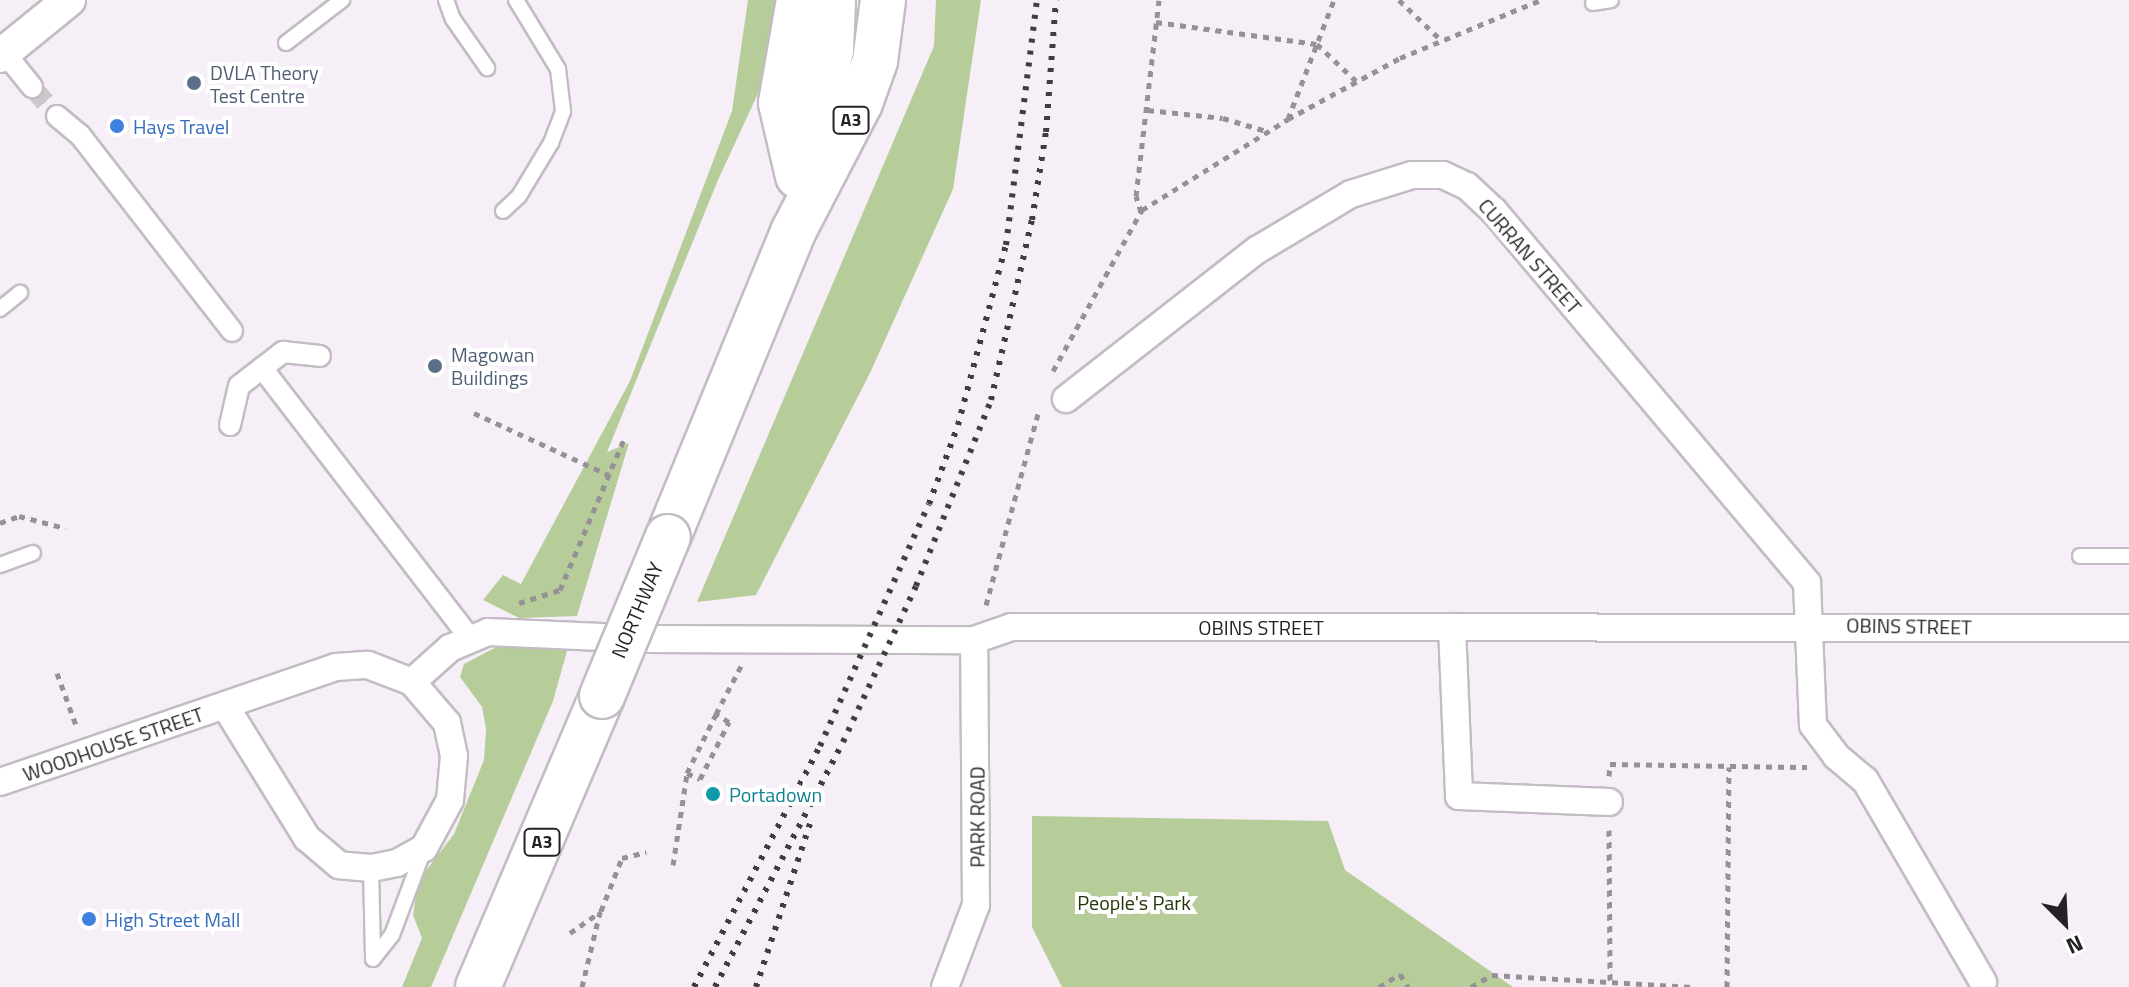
<!DOCTYPE html>
<style>
body{margin:0}
#map{position:relative;width:2129px;height:987px;overflow:hidden;background:#f6eff7;font-family:"Titillium Web",sans-serif}
div>[style]{position:absolute}
[style*='--x']{left:calc(var(--x)*1px);top:calc(var(--y)*1px);width:calc(var(--w)*1px);rotate:calc(var(--a)*1deg)}
.green>*{inset:0;background:#b6cd99}
.pedestrian-tunnel>*{height:20px;margin-top:-10px;transform-origin:0;background:repeating-linear-gradient(90deg,#ccc6cd 0 20px,transparent 0 30px)}
.path>*{height:5px;margin-top:-2.5px;transform-origin:0;background:repeating-linear-gradient(90deg,#969197 0 6px,transparent 0 12px)}
.roads{filter:drop-shadow(2px 0 #c3bcc4) drop-shadow(-2px 0 #c3bcc4) drop-shadow(0 2px #c3bcc4) drop-shadow(0 -2px #c3bcc4)}
.service>*{height:14px;margin:-7px;padding:0 7px;transform-origin:7px;border-radius:7px;background:#fff}
.pedestrian>*{height:20px;margin:-10px;padding:0 10px;transform-origin:10px;border-radius:10px;background:#fff}
.minor>*{height:26px;margin:-13px;padding:0 13px;transform-origin:13px;border-radius:13px;background:#fff}
.tertiary>*{height:32px;margin:-16px;padding:0 16px;transform-origin:16px;border-radius:16px;background:#fff}
.trunk>*{height:44px;margin:-22px;padding:0 22px;transform-origin:22px;border-radius:22px;background:#fff}
.rail>*{height:6px;margin-top:-3px;transform-origin:0;background:repeating-linear-gradient(90deg,#403c40 0 4px,transparent 0 12px)}
.bridges{filter:drop-shadow(2px 0 #c3bcc4) drop-shadow(-2px 0 #c3bcc4) drop-shadow(0 2px #c3bcc4) drop-shadow(0 -2px #c3bcc4)}
.trunk-bridge>*{height:44px;margin:-22px;padding:0 22px;transform-origin:22px;border-radius:22px;background:#fff}
.dots>*{width:22px;height:22px;translate:-50% -50%;box-sizing:border-box;border:4px solid #fff;border-radius:50%}
span{translate:-50% -50%;white-space:nowrap;text-align:center;line-height:1.15;-webkit-text-stroke:8px #fff;paint-order:stroke}
.shield-label span{padding:2px 6px;background:#fff;border:2px solid;border-radius:6px;-webkit-text-stroke-width:0}
.shield-label{font-size:18px;color:#242124;font-weight:700}
.service-label{font-size:20px;color:#4e5e75}
.left{translate:0 -50%;text-align:left}
.shop-label{font-size:20px;color:#366cbe}
.street-label{font-size:20px;color:#242124}
.culture-label{font-size:20px;color:#0d838f}
.park-label{font-size:20px;color:#253606}
.north{position:absolute;left:2025px;top:883px;width:80px;height:80px;-webkit-text-stroke:6px #fff;paint-order:stroke;rotate:156deg;font-size:22px;font-weight:700;line-height:32px;text-align:center;color:#242124}
.north::after{content:'';display:block;margin:auto;width:28px;height:36px;background:#242124;clip-path:polygon(50% 0,100% 100%,50% 72%,0 100%)}
</style>
<div id="map">
<div class="green">
<i style="clip-path:polygon(748px 0,789px 0,772px 63px,718px 180px,607px 452px,629px 443px,577px 616px,519px 618px,483px 600px,503px 575px,521px 584px,630px 381px,732px 111px)"></i>
<i style="clip-path:polygon(936px 0,981px 0,953px 189px,871px 371px,756px 595px,697px 602px,934px 46px)"></i>
<i style="clip-path:polygon(502px 644px,567px 651px,553px 701px,431px 987px,402px 987px,422px 938px,413px 915px,418px 881px,454px 834px,484px 760px,486px 729px,482px 707px,460px 677px,464px 664px)"></i>
<i style="clip-path:polygon(1032px 816px,1328px 821px,1345px 870px,1513px 987px,1062px 987px,1032px 927px)"></i>
</div>
<div class="pedestrian-tunnel">
<i style="--x:32;--y:87;--w:38;--a:49"></i>
</div>
<div class="path">
<i style="--x:1399;--y:0;--w:58;--a:43.6"></i>
<i style="--x:1156;--y:22;--w:162;--a:7.8"></i>
<i style="--x:1317;--y:44;--w:54;--a:43.5"></i>
<i style="--x:1148;--y:110;--w:75;--a:6.1"></i>
<i style="--x:1223;--y:118;--w:45;--a:16.8"></i>
<i style="--x:1288;--y:119;--w:128;--a:-28.6"></i>
<i style="--x:1400;--y:58;--w:152;--a:-22.4"></i>
<i style="--x:1141;--y:212;--w:17;--a:-107"></i>
<i style="--x:1136;--y:196;--w:197;--a:-83.3"></i>
<i style="--x:1053;--y:371;--w:184;--a:-61.1"></i>
<i style="--x:1142;--y:210;--w:172;--a:-31.9"></i>
<i style="--x:1288;--y:119;--w:128;--a:-68.9"></i>
<i style="--x:474;--y:413;--w:149;--a:24.7"></i>
<i style="--x:0;--y:523;--w:20;--a:-20"></i>
<i style="--x:19;--y:516;--w:48;--a:14.6"></i>
<i style="--x:519;--y:603;--w:43;--a:-17.6"></i>
<i style="--x:560;--y:590;--w:164;--a:-67"></i>
<i style="--x:986;--y:605;--w:202;--a:-74.8"></i>
<i style="--x:57;--y:673;--w:59;--a:70"></i>
<i style="--x:687;--y:773;--w:66;--a:-63.8"></i>
<i style="--x:1609;--y:776;--w:12;--a:-85"></i>
<i style="--x:1610;--y:764;--w:197;--a:0.9"></i>
<i style="--x:1609;--y:830;--w:155;--a:89.6"></i>
<i style="--x:673;--y:865;--w:93;--a:-81.3"></i>
<i style="--x:687;--y:773;--w:14;--a:25"></i>
<i style="--x:700;--y:779;--w:64;--a:-63"></i>
<i style="--x:729;--y:722;--w:15;--a:-148"></i>
<i style="--x:716;--y:714;--w:54;--a:-62.5"></i>
<i style="--x:570;--y:933;--w:38;--a:-35"></i>
<i style="--x:601;--y:911;--w:57;--a:-68.4"></i>
<i style="--x:622;--y:858;--w:25;--a:-14"></i>
<i style="--x:582;--y:987;--w:77;--a:-76.5"></i>
<i style="--x:1379;--y:987;--w:25;--a:-32"></i>
<i style="--x:1400;--y:974;--w:15;--a:58"></i>
<i style="--x:1471;--y:987;--w:24;--a:-30"></i>
<i style="--x:1492;--y:975;--w:201;--a:3.4"></i>
<i style="--x:1727;--y:987;--w:220;--a:-89.5"></i>
</div>
<div class="roads">
<div class="service">
<i style="--x:446;--y:0;--w:20;--a:70"></i>
<i style="--x:453;--y:19;--w:60;--a:55.2"></i>
<i style="--x:1593;--y:3;--w:18;--a:-9"></i>
<i style="--x:286;--y:43;--w:71;--a:-37.5"></i>
<i style="--x:503;--y:211;--w:22;--a:-43"></i>
<i style="--x:519;--y:196;--w:62;--a:-58.9"></i>
<i style="--x:551;--y:143;--w:34;--a:-69"></i>
<i style="--x:563;--y:111;--w:42;--a:-96.8"></i>
<i style="--x:558;--y:69;--w:81;--a:-121.3"></i>
<i style="--x:0;--y:309;--w:26;--a:-39"></i>
<i style="--x:2080;--y:556;--w:49;--a:0"></i>
<i style="--x:0;--y:565;--w:35;--a:-20"></i>
<i style="--x:371;--y:868;--w:91;--a:88.7"></i>
<i style="--x:373;--y:959;--w:31;--a:-52"></i>
<i style="--x:392;--y:935;--w:89;--a:-69.5"></i>
</div>
<div class="pedestrian">
<i style="--x:4;--y:52;--w:45;--a:51.3"></i>
<i style="--x:57;--y:116;--w:30;--a:40"></i>
<i style="--x:80;--y:135;--w:248;--a:52.2"></i>
<i style="--x:262;--y:368;--w:339;--a:52.4"></i>
<i style="--x:230;--y:425;--w:40;--a:-77"></i>
<i style="--x:239;--y:386;--w:56;--a:-37.7"></i>
<i style="--x:283;--y:352;--w:37;--a:6"></i>
</div>
<div class="minor">
<i style="--x:1066;--y:399;--w:242;--a:-38"></i>
<i style="--x:1257;--y:250;--w:109;--a:-30.8"></i>
<i style="--x:1351;--y:194;--w:64;--a:-17.3"></i>
<i style="--x:1412;--y:175;--w:31;--a:0"></i>
<i style="--x:1443;--y:175;--w:26;--a:25"></i>
<i style="--x:1467;--y:186;--w:37;--a:43"></i>
<i style="--x:1494;--y:211;--w:486;--a:49.9"></i>
<i style="--x:1807;--y:583;--w:142;--a:87.6"></i>
<i style="--x:1813;--y:725;--w:39;--a:53"></i>
<i style="--x:1836;--y:756;--w:38;--a:40"></i>
<i style="--x:1865;--y:780;--w:234;--a:59.7"></i>
<i style="--x:1452;--y:627;--w:169;--a:87.6"></i>
<i style="--x:1459;--y:796;--w:150;--a:2.3"></i>
<i style="--x:412;--y:682;--w:51;--a:-41.8"></i>
<i style="--x:450;--y:648;--w:41;--a:-22.8"></i>
<i style="--x:488;--y:632;--w:159;--a:2.5"></i>
<i style="--x:647;--y:639;--w:327;--a:0.2"></i>
<i style="--x:974;--y:640;--w:39;--a:-19"></i>
<i style="--x:1011;--y:627;--w:1118;--a:0.05"></i>
<i style="--x:0;--y:782;--w:355;--a:-18.9"></i>
<i style="--x:336;--y:667;--w:32;--a:-4"></i>
<i style="--x:368;--y:665;--w:47;--a:21.1"></i>
<i style="--x:412;--y:682;--w:54;--a:49.5"></i>
<i style="--x:447;--y:723;--w:34;--a:78"></i>
<i style="--x:454;--y:756;--w:44;--a:95.2"></i>
<i style="--x:450;--y:800;--w:55;--a:118.4"></i>
<i style="--x:424;--y:848;--w:31;--a:151"></i>
<i style="--x:397;--y:863;--w:26;--a:169"></i>
<i style="--x:371;--y:868;--w:32;--a:-175"></i>
<i style="--x:339;--y:865;--w:42;--a:-139.8"></i>
<i style="--x:307;--y:838;--w:155;--a:-121.8"></i>
<i style="--x:945;--y:987;--w:88;--a:-69.3"></i>
<i style="--x:976;--y:905;--w:265;--a:-90.4"></i>
</div>
<div class="tertiary">
<i style="--x:0;--y:56;--w:89;--a:-39.1"></i>
</div>
<div class="trunk">
<i style="--x:798;--y:176;--w:75;--a:-103.1"></i>
<i style="--x:781;--y:103;--w:105;--a:-80.1"></i>
<i style="--x:803;--y:179;--w:132;--a:-77.8"></i>
<i style="--x:831;--y:50;--w:50;--a:-87.7"></i>
<i style="--x:668;--y:537;--w:330;--a:-67.7"></i>
<i style="--x:793;--y:232;--w:145;--a:-62.6"></i>
<i style="--x:860;--y:103;--w:45;--a:-70.3"></i>
<i style="--x:875;--y:61;--w:62;--a:-82.5"></i>
<i style="--x:478;--y:987;--w:316;--a:-66.9"></i>
</div>
</div>
<div class="rail">
<i style="--x:694;--y:987;--w:272;--a:-62.4"></i>
<i style="--x:820;--y:746;--w:265;--a:-65.8"></i>
<i style="--x:929;--y:504;--w:84;--a:-69.8"></i>
<i style="--x:958;--y:425;--w:186;--a:-75.1"></i>
<i style="--x:1006;--y:245;--w:247;--a:-82.8"></i>
<i style="--x:715;--y:987;--w:276;--a:-62.4"></i>
<i style="--x:843;--y:742;--w:172;--a:-64.9"></i>
<i style="--x:916;--y:586;--w:201;--a:-68"></i>
<i style="--x:991;--y:400;--w:185;--a:-77.2"></i>
<i style="--x:1032;--y:220;--w:89;--a:-81"></i>
<i style="--x:1046;--y:132;--w:132;--a:-85.7"></i>
<i style="--x:756;--y:987;--w:172;--a:-71.7"></i>
</div>
<div class="bridges">
<div class="trunk-bridge">
<i style="--x:602;--y:696;--w:172;--a:-67.5"></i>
</div>
</div>
<div class="dots">
<i style="left:194px;top:83px;background:#5c6f8a"></i>
<i style="left:117px;top:126px;background:#3f7fe0"></i>
<i style="left:435px;top:366px;background:#5c6f8a"></i>
<i style="left:713px;top:794px;background:#0f9aa8"></i>
<i style="left:89px;top:919px;background:#3f7fe0"></i>
</div>
<div class="shield-label">
<span style="left:851px;top:120px">A3</span>
<span style="left:542px;top:842px">A3</span>
</div>
<div class="service-label">
<span class="left" style="left:210px;top:84px">DVLA Theory<br>Test Centre</span>
<span class="left" style="left:451px;top:366px">Magowan<br>Buildings</span>
</div>
<div class="shop-label">
<span class="left" style="left:133px;top:126px">Hays Travel</span>
<span class="left" style="left:105px;top:919px">High Street Mall</span>
</div>
<div class="street-label">
<span style="left:1530px;top:256px;rotate:49deg">CURRAN STREET</span>
<span style="left:637px;top:610px;rotate:-67deg">NORTHWAY</span>
<span style="left:1909px;top:626px;rotate:1deg">OBINS STREET</span>
<span style="left:1261px;top:627px">OBINS STREET</span>
<span style="left:113px;top:744px;rotate:-19deg">WOODHOUSE STREET</span>
<span style="left:977px;top:817px;rotate:-90deg">PARK ROAD</span>
</div>
<div class="culture-label">
<span class="left" style="left:729px;top:794px">Portadown</span>
</div>
<div class="park-label">
<span style="left:1134px;top:902px">People's Park</span>
</div>
<div class="north">N</div>
</div>
